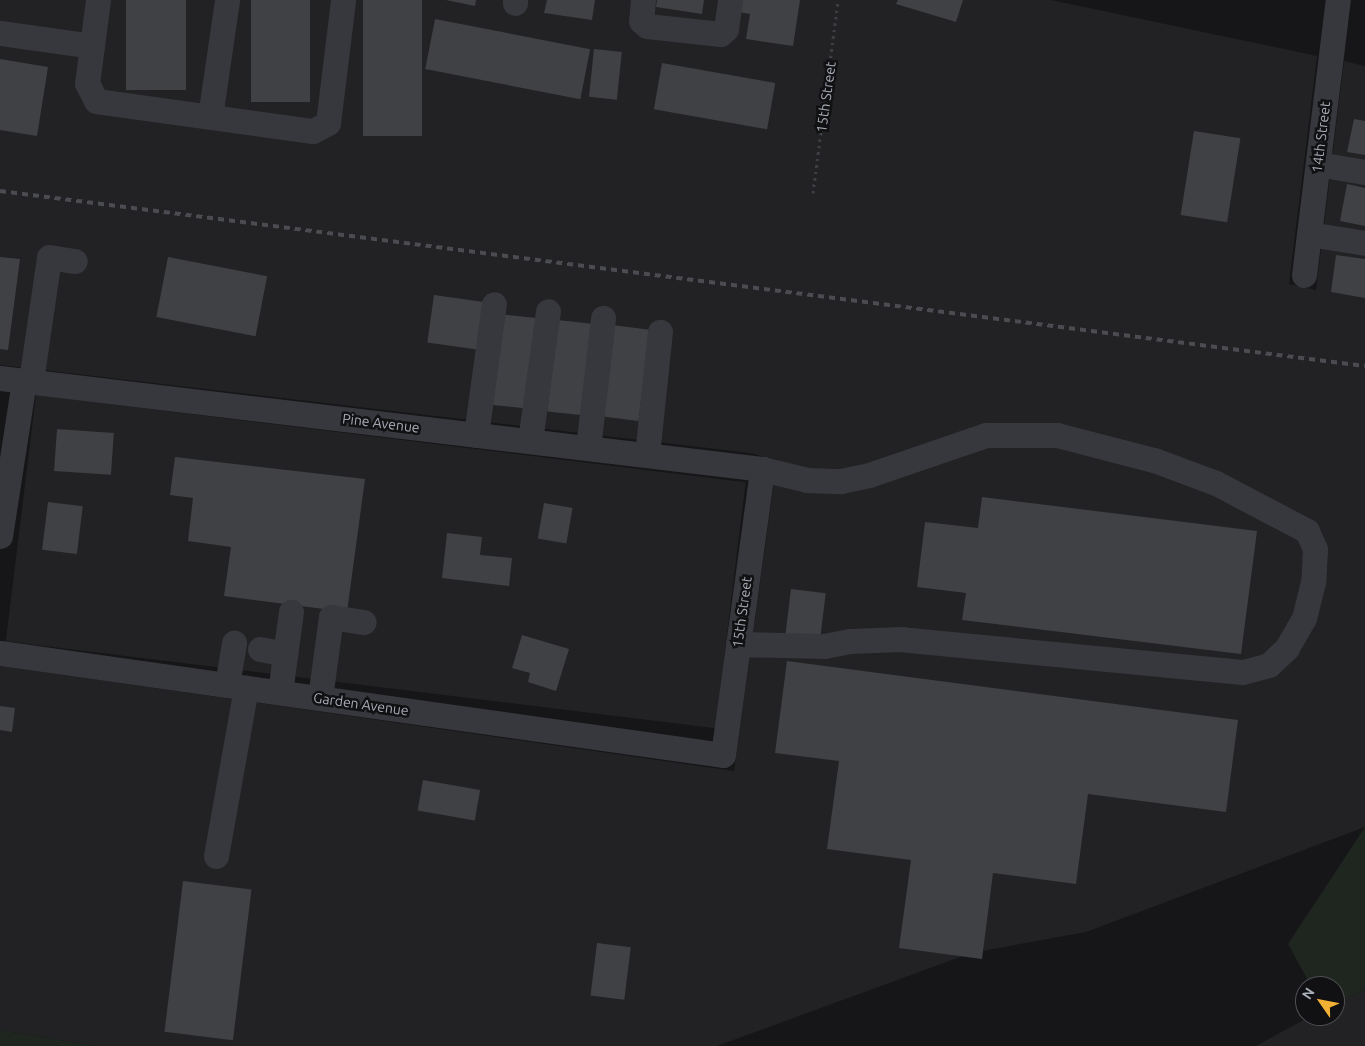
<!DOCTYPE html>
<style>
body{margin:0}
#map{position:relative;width:1365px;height:1046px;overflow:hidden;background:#161618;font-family:Ubuntu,sans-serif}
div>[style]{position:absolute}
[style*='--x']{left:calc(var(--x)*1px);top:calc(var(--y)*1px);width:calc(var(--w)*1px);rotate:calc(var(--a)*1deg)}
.built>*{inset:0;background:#222225;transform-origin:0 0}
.green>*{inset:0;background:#1e261f}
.building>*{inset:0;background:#404145;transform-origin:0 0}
.path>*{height:3px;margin-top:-1.5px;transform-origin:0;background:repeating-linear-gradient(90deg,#3d3f44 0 2.5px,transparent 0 6.5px)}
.minor>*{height:25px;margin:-12.5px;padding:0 12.5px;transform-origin:12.5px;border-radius:12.5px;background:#37383d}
.rail>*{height:4px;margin-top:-2px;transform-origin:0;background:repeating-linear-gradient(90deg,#4a4c52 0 6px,transparent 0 11px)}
span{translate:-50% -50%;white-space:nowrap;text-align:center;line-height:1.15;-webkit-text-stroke:5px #111113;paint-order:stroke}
.street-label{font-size:14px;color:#a8adb8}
.north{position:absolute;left:1295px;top:976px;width:50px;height:50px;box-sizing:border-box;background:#111113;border:1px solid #4d4f55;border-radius:50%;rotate:303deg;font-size:14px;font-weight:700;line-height:20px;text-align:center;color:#a8adb8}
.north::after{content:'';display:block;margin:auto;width:18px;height:22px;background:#f2b134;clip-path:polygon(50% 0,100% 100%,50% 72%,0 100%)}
</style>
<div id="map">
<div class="built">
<i style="clip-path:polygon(0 0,1051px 0,1317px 56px,1289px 284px,1316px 290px,1344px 61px,1365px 66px,1365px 827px,1086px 932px,971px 953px,717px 1046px,96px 1046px,0 1030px,0 666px,734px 771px,777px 460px,750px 453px,0 365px)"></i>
<i style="left:36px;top:395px;width:715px;height:248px;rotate:7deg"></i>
<i style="clip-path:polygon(1365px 990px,1365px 1046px,1256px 1046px,1311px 1016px,1335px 1016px,1335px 1003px)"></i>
</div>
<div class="green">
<i style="clip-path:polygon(1365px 827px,1365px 990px,1335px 1003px,1335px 986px,1311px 986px,1288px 944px)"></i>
<i style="clip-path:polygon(0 1030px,96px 1046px,0 1046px)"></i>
</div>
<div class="building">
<i style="left:126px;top:0;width:60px;height:90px"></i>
<i style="left:251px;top:0;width:59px;height:102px"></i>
<i style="left:363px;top:0;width:59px;height:136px"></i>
<i style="clip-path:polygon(446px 0,476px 0,475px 6px)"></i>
<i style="clip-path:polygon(547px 0,595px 0,592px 20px,544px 13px)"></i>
<i style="clip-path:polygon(657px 0,704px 0,702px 14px,656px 7px)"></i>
<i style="clip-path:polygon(741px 0,800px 0,793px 46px,746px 39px,750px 14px,739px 12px)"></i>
<i style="clip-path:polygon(898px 0,963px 0,956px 22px,896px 4px)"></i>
<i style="left:435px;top:19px;width:158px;height:51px;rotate:11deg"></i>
<i style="left:594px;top:49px;width:28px;height:48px;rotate:6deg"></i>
<i style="clip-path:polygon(0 59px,48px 67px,37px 136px,0 130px)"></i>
<i style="left:662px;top:63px;width:115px;height:47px;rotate:10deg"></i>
<i style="clip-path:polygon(1354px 119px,1365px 121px,1365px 155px,1347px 152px)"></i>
<i style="left:1194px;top:131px;width:47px;height:85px;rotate:9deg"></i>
<i style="clip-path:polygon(1347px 184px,1365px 188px,1365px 226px,1340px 221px)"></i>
<i style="clip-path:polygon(1336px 255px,1365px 259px,1365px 298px,1331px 292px)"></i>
<i style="clip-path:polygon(0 257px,20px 259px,8px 350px,0 349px)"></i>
<i style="left:168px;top:257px;width:101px;height:61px;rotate:11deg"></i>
<i style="left:434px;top:295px;width:52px;height:48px;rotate:8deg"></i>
<i style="left:498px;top:314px;width:38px;height:91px;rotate:6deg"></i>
<i style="left:557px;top:320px;width:38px;height:92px;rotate:6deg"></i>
<i style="left:612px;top:325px;width:38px;height:92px;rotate:7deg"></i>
<i style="left:57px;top:429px;width:57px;height:42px;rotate:4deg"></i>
<i style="clip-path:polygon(175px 457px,365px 479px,347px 612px,224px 596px,231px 547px,188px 541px,193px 498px,170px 495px)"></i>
<i style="clip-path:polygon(982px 497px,1257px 531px,1241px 654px,962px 620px,966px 593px,917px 587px,925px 522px,978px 528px)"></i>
<i style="left:48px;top:502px;width:35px;height:48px;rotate:7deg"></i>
<i style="left:544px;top:503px;width:29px;height:36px;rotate:10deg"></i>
<i style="clip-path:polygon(447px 533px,482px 537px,480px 555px,512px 558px,509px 586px,442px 578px)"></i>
<i style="left:791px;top:589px;width:35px;height:49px;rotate:7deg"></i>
<i style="clip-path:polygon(522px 635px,569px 649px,556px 691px,528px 682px,530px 673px,512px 668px)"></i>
<i style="clip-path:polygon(787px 661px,1238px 720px,1226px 812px,1088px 794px,1076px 884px,993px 873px,982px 959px,899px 948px,911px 860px,827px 849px,839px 761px,775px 753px)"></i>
<i style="clip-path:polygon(0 706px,15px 708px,12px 732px,0 730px)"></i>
<i style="left:423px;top:780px;width:58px;height:31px;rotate:10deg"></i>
<i style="left:183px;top:881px;width:69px;height:152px;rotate:7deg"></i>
<i style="left:597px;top:943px;width:34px;height:53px;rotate:7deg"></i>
</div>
<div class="path">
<i style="--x:813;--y:193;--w:195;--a:-82.6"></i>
</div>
<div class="minor">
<i style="--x:98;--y:0;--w:84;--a:97.5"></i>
<i style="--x:87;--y:83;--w:20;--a:63"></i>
<i style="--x:96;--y:101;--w:219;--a:7.9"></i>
<i style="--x:313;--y:131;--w:17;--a:-28"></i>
<i style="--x:328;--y:123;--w:124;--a:-83"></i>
<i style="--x:643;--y:0;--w:21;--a:95"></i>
<i style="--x:641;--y:21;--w:8;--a:40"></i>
<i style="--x:647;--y:26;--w:74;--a:6.2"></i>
<i style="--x:721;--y:34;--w:7;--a:-45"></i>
<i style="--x:726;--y:29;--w:29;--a:-82"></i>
<i style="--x:515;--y:3;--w:3;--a:-90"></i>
<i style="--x:0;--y:33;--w:93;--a:8"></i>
<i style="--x:210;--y:117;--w:118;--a:-81.7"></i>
<i style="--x:1318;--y:164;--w:48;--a:9.7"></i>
<i style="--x:1309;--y:234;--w:57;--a:9.1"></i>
<i style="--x:1304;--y:275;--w:277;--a:-83"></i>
<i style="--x:0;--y:378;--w:767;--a:6.81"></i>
<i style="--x:762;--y:469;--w:46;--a:13.7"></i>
<i style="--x:807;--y:480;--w:34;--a:2"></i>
<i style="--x:841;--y:481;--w:29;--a:-12"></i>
<i style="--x:869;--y:475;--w:124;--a:-18.9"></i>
<i style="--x:986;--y:435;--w:71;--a:0"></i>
<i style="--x:1057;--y:435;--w:100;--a:14.5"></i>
<i style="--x:1154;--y:460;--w:66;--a:20.4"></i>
<i style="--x:1216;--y:483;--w:103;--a:27.8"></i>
<i style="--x:1307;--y:531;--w:20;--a:66"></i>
<i style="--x:1315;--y:549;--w:33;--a:93"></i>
<i style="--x:1313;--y:582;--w:37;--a:104"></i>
<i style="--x:1304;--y:618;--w:34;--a:120"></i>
<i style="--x:1287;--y:648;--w:25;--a:137"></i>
<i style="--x:1269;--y:665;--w:28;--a:165"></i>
<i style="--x:1242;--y:672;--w:342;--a:-174.5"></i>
<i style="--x:902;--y:639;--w:52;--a:177.8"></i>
<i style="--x:850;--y:641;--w:26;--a:169"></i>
<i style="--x:824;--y:646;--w:86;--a:-178.7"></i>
<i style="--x:31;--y:381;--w:125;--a:-81.7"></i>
<i style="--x:49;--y:257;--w:26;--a:9"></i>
<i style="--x:476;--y:435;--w:132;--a:-82.2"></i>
<i style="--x:530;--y:441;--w:131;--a:-82.1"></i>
<i style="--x:588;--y:448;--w:131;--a:-83.4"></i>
<i style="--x:647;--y:455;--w:124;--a:-84"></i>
<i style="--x:0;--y:536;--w:157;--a:-81.2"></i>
<i style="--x:260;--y:649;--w:26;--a:11"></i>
<i style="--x:0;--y:653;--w:730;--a:8.03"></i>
<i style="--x:723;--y:755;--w:289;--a:-82.2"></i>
<i style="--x:227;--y:685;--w:43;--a:-80.5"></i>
<i style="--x:280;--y:692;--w:81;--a:-82.2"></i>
<i style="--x:320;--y:698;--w:82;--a:-82.3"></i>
<i style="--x:331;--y:617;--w:33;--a:9"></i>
<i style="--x:216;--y:856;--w:171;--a:-79.9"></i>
</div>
<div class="rail">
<i style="--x:0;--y:191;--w:1376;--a:7.31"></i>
</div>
<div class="street-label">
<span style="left:826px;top:97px;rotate:-82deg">15th Street</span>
<span style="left:1321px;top:137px;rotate:-83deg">14th Street</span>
<span style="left:381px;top:423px;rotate:7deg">Pine Avenue</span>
<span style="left:742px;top:612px;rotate:-82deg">15th Street</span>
<span style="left:361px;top:704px;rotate:8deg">Garden Avenue</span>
</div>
<div class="north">N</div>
</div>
